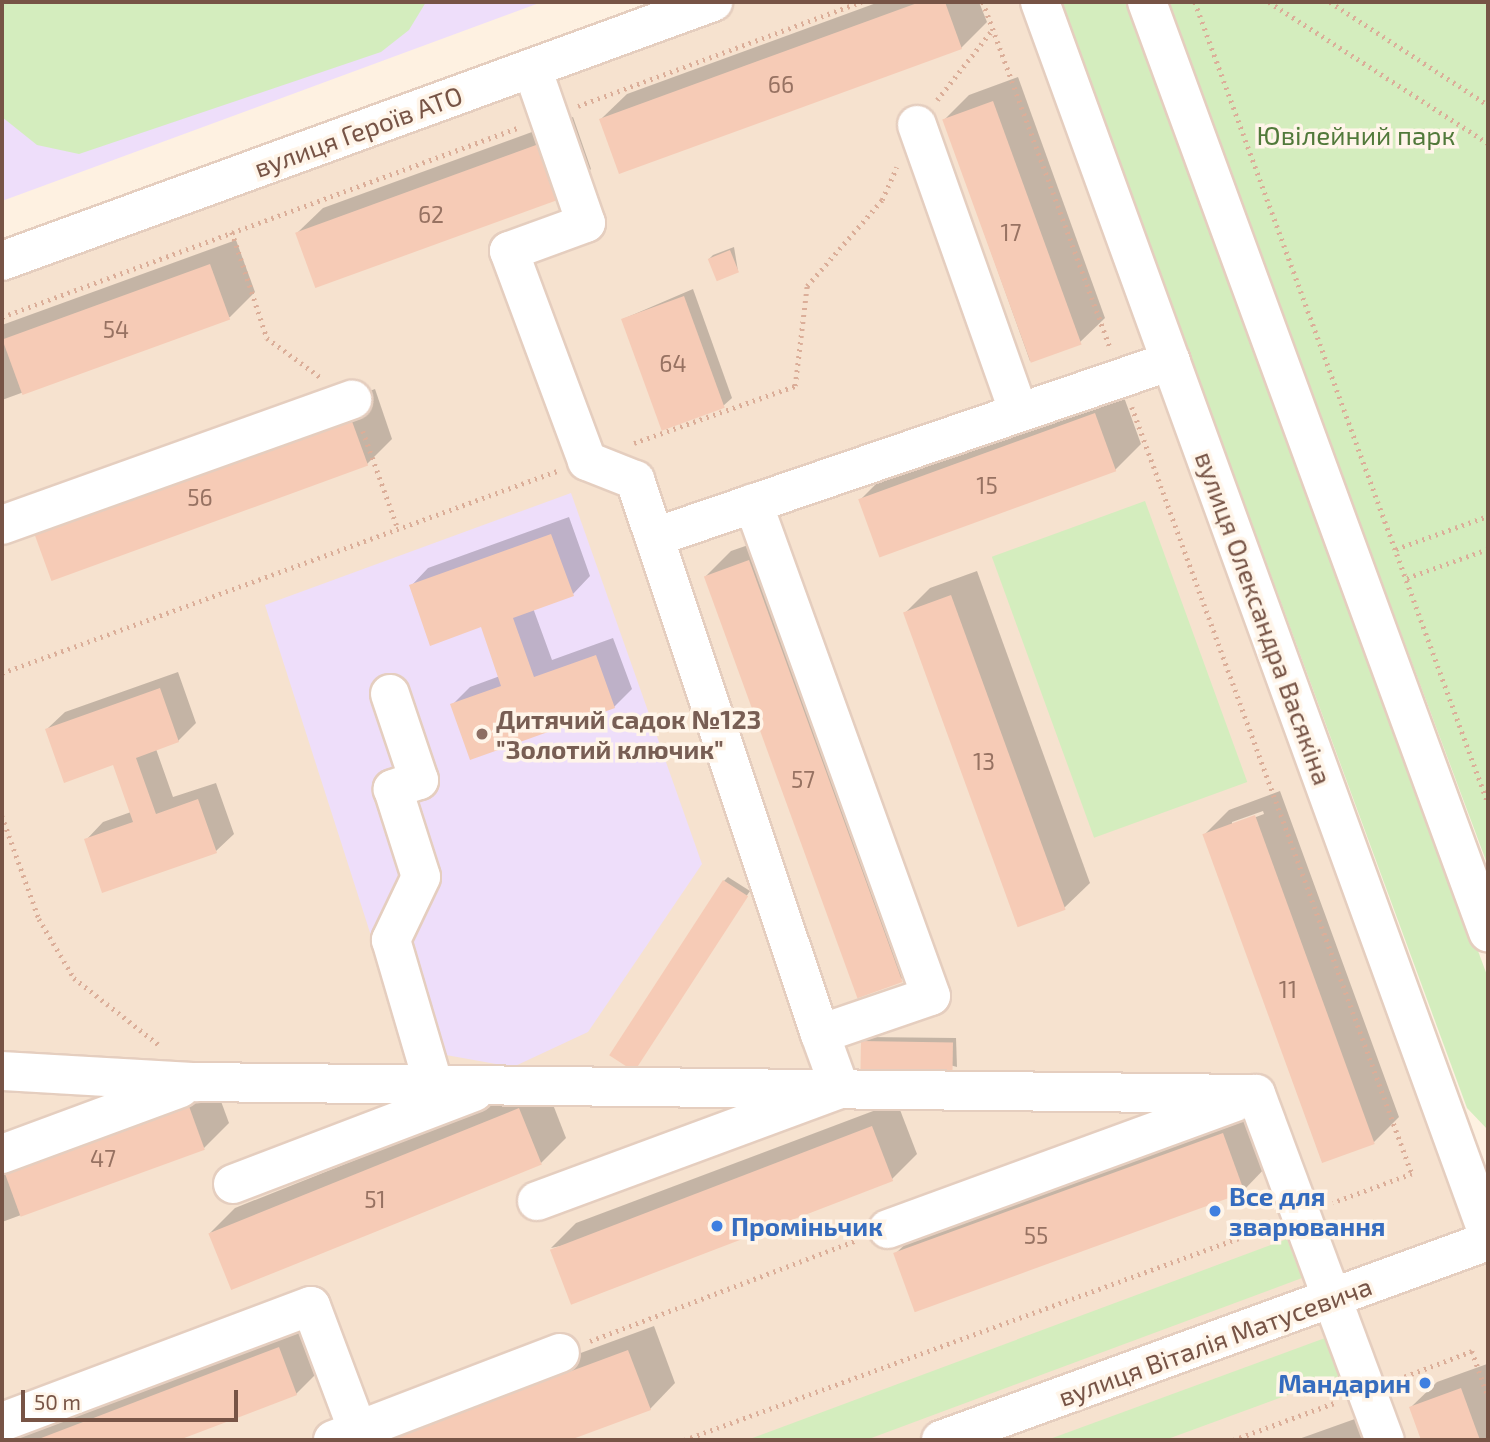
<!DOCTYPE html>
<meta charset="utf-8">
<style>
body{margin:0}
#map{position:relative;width:1490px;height:1442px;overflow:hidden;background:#fef1e1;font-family:"Exo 2",sans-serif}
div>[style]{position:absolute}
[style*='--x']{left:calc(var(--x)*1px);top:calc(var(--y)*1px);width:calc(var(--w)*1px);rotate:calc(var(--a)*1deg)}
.residential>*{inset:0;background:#f6e2cf}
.education>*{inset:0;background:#eedefa}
.green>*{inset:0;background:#d4edbe;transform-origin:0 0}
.shadow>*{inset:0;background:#0003}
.building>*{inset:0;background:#f6cbb6;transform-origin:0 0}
.path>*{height:4.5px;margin-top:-2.25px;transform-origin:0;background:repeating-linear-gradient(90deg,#dbae99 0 2px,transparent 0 7px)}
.roads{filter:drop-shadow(2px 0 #e5cebf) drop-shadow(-2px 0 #e5cebf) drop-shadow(0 2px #e5cebf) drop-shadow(0 -2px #e5cebf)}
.minor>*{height:38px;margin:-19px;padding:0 19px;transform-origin:19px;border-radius:19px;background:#fff}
.dots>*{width:19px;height:19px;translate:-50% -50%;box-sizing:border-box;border:4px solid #fff5e9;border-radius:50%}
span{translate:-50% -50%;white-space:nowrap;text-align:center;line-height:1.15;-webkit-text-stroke:7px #fff5e9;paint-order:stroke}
.number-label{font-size:23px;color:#977262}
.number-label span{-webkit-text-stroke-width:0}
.street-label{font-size:26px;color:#775446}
.park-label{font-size:26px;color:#51793a}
.education-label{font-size:26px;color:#785e54;font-weight:700}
.left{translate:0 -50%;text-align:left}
.shop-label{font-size:26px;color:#366cbe;font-weight:700}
.right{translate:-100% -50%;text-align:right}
.frame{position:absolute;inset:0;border:4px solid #775446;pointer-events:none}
.scale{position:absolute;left:21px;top:1390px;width:217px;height:32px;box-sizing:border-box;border:4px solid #775446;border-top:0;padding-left:9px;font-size:21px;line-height:24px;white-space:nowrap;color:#775446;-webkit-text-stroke:5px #fff5e9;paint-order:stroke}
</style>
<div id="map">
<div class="residential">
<i style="clip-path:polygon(713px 2px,1040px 2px,1488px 1234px,1488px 1440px,2px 1440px,2px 261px)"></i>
</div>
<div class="education">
<i style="clip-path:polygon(2px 2px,542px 2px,2px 201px)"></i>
<i style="clip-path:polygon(571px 493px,702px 864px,588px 1032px,513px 1067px,407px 1048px,265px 605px)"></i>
</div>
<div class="green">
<i style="clip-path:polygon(2px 2px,426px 2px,409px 30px,381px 52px,79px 154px,37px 145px,2px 117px)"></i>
<i style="clip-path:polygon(1060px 2px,1129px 2px,1488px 978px,1488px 1130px,1467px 1108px)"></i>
<i style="clip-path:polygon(1166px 2px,1488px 2px,1488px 866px,1273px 291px)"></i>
<i style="left:1145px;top:501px;width:299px;height:163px;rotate:70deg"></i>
<i style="clip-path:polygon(1287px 1239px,1302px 1278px,866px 1440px,747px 1440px)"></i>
<i style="clip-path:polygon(1325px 1338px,1339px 1376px,1165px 1440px,1047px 1440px)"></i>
</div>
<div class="shadow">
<i style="clip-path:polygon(879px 2px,979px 2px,987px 22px,961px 48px,601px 119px,627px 94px)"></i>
<i style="clip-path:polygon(1018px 77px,1105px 318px,1079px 343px,1030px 361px,944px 120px,969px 95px)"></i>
<i style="clip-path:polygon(573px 117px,591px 169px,566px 194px,297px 233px,323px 208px)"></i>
<i style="clip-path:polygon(236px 240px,255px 292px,230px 317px,2px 400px,2px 325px)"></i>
<i style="clip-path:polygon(734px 247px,738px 271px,709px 259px,713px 255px)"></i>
<i style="clip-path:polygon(693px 289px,732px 398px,723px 406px,623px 319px)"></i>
<i style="clip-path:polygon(375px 389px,392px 439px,367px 464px,59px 503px)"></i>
<i style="clip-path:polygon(1121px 389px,1141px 444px,1115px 470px,860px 500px,885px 475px)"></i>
<i style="clip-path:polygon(569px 517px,590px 576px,573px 594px,533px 608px,552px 660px,613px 638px,632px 689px,614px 707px,452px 705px,470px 687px,500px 676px,482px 625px,411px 586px,428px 568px)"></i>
<i style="clip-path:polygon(774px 536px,925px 955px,900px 980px,706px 576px,731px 551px)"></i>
<i style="clip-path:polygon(977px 571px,1090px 883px,1064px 908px,1019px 925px,905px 613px,930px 588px)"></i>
<i style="clip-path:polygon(178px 672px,196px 723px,178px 741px,156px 749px,173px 797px,216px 783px,234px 834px,216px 851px,86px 840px,103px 822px,131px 812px,114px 763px,47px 729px,65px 712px)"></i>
<i style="clip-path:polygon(evenodd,1280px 791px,1399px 1117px,1374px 1142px,1322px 1161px,1204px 835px,1229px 810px,1280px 791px,1263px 811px,1264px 814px,1232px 826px,1232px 822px,1263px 811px)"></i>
<i style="clip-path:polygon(728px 877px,750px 891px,630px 1061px,724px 881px)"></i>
<i style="clip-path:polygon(867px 1037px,956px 1038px,957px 1067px,863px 1041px)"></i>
<i style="clip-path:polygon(211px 1074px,229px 1123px,204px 1148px,2px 1222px,2px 1151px)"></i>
<i style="clip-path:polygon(545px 1084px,566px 1138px,541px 1163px,210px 1233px,235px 1208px)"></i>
<i style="clip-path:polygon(897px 1102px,917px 1154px,892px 1179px,551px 1248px,576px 1223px)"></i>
<i style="clip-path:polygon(1248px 1109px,1268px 1165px,1243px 1191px,895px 1254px,921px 1229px)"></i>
<i style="clip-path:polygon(304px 1323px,322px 1368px,296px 1394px,174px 1440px,2px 1440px)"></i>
<i style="clip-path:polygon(654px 1326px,675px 1383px,650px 1409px,565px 1440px,345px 1440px)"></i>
<i style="clip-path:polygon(1487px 1364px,1488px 1440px,1423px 1440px,1411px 1407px,1437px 1382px)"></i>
<i style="clip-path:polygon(1366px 1415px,1376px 1440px,1296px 1440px)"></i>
</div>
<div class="building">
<i style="clip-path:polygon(920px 2px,945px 2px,962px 49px,619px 174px,599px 119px)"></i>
<i style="left:993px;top:101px;width:259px;height:54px;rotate:70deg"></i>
<i style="left:547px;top:141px;width:59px;height:268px;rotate:70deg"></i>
<i style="left:730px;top:250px;width:24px;height:24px;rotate:68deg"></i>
<i style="left:210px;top:264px;width:59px;height:221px;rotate:70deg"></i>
<i style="left:684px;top:296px;width:119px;height:67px;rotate:70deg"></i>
<i style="left:349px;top:413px;width:56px;height:337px;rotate:70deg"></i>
<i style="left:1095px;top:413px;width:62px;height:252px;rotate:70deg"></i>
<i style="clip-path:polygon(551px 534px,574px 596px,513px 618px,534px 677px,596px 655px,615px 708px,470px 760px,450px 704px,501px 686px,481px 627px,430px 646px,409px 585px)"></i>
<i style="left:749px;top:560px;width:449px;height:48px;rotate:70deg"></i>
<i style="left:951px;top:595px;width:335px;height:51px;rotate:70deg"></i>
<i style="clip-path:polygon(160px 688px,179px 742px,136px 758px,156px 814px,198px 799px,217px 853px,102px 893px,84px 839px,133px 822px,113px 765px,64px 783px,45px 729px)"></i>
<i style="left:1255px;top:815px;width:350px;height:56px;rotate:70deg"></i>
<i style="left:723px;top:880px;width:30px;height:209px;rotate:33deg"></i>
<i style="left:861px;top:1041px;width:92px;height:31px;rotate:1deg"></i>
<i style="left:186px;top:1098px;width:55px;height:196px;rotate:70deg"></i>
<i style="left:519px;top:1108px;width:61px;height:335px;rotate:68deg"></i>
<i style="left:872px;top:1126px;width:59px;height:345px;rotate:69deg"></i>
<i style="left:1223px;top:1133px;width:63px;height:351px;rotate:70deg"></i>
<i style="clip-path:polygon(279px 1347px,297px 1395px,179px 1440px,36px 1440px)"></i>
<i style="clip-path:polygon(628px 1350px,651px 1410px,570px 1440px,385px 1440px)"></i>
<i style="clip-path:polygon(1461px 1388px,1480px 1440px,1421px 1440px,1409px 1407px)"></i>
</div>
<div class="path">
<i style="--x:983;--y:2;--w:370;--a:69.8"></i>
<i style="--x:1195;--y:2;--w:853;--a:69.91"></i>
<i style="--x:1269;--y:2;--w:260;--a:32.8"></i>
<i style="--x:1330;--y:2;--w:189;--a:33.1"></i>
<i style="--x:937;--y:100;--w:89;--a:-51.8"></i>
<i style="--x:578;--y:106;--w:302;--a:-20.2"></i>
<i style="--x:232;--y:232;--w:112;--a:71.7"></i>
<i style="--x:267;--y:338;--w:66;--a:36.3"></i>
<i style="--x:2;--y:317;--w:552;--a:-20.14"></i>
<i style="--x:1132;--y:407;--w:817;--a:69.94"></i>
<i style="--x:1412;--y:1174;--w:84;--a:159.8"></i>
<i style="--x:363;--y:431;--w:104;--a:70.3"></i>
<i style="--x:634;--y:443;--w:171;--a:-19.5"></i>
<i style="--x:795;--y:386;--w:101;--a:-83.2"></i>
<i style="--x:807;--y:286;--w:114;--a:-48.9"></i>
<i style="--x:882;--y:200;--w:36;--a:-66"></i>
<i style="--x:1396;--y:549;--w:98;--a:-19.7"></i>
<i style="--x:1407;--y:578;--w:86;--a:-19.7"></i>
<i style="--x:2;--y:673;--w:591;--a:-20"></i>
<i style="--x:2;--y:816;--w:109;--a:70.2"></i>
<i style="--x:39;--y:919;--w:69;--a:59.3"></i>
<i style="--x:74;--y:978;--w:108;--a:38.2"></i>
<i style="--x:590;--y:1341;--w:285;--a:-20.7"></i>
<i style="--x:1398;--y:1379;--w:79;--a:-20.7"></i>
<i style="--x:1472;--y:1351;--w:48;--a:70.4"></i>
<i style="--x:684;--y:1440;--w:626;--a:-20"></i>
<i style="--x:1233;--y:1440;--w:111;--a:-20.1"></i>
</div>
<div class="roads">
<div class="minor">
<i style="--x:1040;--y:2;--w:1311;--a:70.02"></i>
<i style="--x:1147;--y:2;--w:991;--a:69.86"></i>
<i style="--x:532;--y:68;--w:164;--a:70.8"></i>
<i style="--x:586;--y:223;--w:82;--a:160"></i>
<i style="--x:509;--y:251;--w:224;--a:69.6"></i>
<i style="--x:587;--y:461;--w:52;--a:21.6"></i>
<i style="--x:635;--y:480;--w:584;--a:71.53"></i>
<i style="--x:820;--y:1034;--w:117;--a:-18.9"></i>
<i style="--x:931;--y:996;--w:524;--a:-109.85"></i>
<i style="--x:917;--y:125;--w:302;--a:70.5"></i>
<i style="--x:2;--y:261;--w:757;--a:-20.02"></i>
<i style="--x:2;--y:525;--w:372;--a:-19.7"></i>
<i style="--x:655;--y:537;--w:545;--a:-18.83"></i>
<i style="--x:390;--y:694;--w:91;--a:71.4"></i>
<i style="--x:419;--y:780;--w:28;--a:161"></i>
<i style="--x:393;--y:789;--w:92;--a:72.3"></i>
<i style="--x:421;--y:877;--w:70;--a:115.5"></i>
<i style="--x:391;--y:940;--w:149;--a:73.6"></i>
<i style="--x:2;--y:1071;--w:193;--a:3.3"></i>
<i style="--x:195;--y:1082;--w:1061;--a:0.65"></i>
<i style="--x:1256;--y:1094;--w:369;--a:69.6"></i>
<i style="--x:2;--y:1154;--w:190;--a:-20.3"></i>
<i style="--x:233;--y:1184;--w:258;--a:-20.9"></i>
<i style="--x:537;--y:1201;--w:323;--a:-20.3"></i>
<i style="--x:840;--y:1089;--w:59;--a:-110"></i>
<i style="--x:888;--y:1229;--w:370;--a:-20.1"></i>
<i style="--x:2;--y:1422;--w:330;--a:-20.6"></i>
<i style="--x:311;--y:1306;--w:134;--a:69.4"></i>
<i style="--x:333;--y:1440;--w:243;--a:-21"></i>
<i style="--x:941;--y:1440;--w:582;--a:-19.99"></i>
</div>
</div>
<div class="dots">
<i style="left:482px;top:734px;background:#8d6e63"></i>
<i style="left:1215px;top:1211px;background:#3f7fe0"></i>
<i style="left:717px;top:1226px;background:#3f7fe0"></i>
<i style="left:1425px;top:1383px;background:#3f7fe0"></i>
</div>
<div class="number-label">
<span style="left:781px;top:84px">66</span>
<span style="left:431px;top:214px">62</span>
<span style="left:1011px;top:232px">17</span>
<span style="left:116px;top:329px">54</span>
<span style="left:673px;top:363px">64</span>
<span style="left:987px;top:485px">15</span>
<span style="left:200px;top:497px">56</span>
<span style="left:984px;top:761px">13</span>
<span style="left:803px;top:779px">57</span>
<span style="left:1288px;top:989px">11</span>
<span style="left:103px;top:1158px">47</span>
<span style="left:375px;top:1199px">51</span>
<span style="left:1036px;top:1235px">55</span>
</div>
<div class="street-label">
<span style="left:358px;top:131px;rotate:-20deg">вулиця Героїв АТО</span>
<span style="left:1264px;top:618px;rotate:70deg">вулиця Олександра Васякіна</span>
<span style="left:1215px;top:1341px;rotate:-20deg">вулиця Віталія Матусевича</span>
</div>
<div class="park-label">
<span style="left:1356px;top:135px">Ювілейний парк</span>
</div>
<div class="education-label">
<span class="left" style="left:496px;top:734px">Дитячий садок №123<br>"Золотий ключик"</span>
</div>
<div class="shop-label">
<span class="left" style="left:1229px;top:1211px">Все для<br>зварювання</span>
<span class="left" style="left:731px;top:1226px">Проміньчик</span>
<span class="right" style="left:1411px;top:1383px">Мандарин</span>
</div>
<div class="frame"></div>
<div class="scale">50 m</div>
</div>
